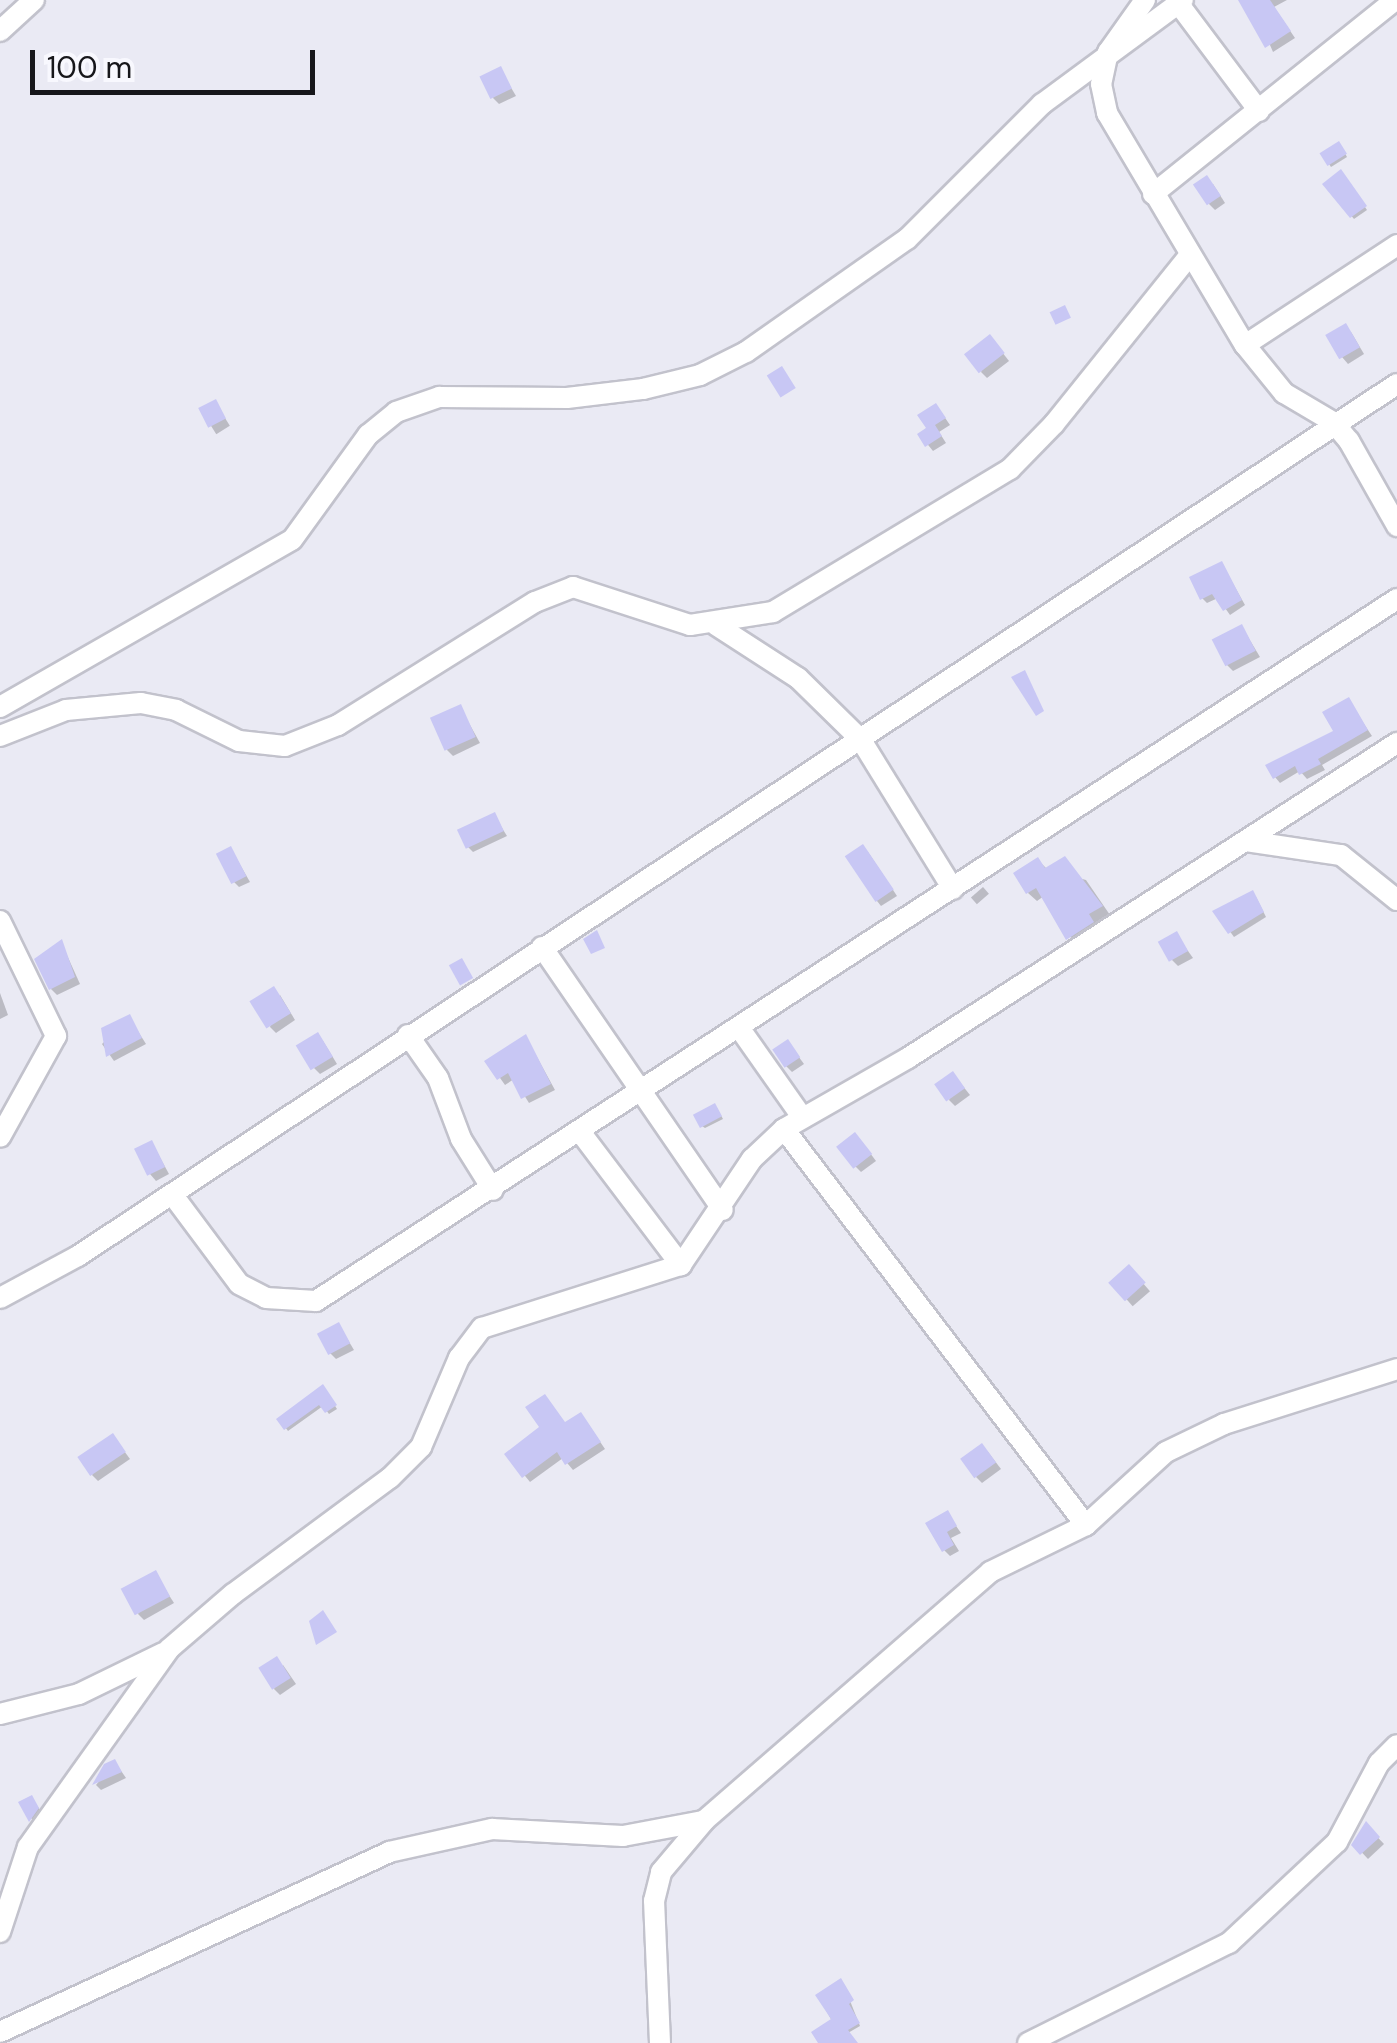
<!DOCTYPE html>
<style>
body{margin:0}
#map{position:relative;width:1397px;height:2043px;overflow:hidden;background:#eaeaf4;font-family:"DM Sans",sans-serif}
div>[style]{position:absolute}
[style*='--x']{left:calc(var(--x)*1px);top:calc(var(--y)*1px);width:calc(var(--w)*1px);rotate:calc(var(--a)*1deg)}
.shadow>*{inset:0;background:#0003;transform-origin:0 0}
.building>*{inset:0;background:#c8c7f4;transform-origin:0 0}
.roads{filter:drop-shadow(2px 0 #c2c2cc) drop-shadow(-2px 0 #c2c2cc) drop-shadow(0 2px #c2c2cc) drop-shadow(0 -2px #c2c2cc)}
.minor>*{height:20px;margin:-10px;padding:0 10px;transform-origin:10px;border-radius:10px;background:#fff}
span{translate:-50% -50%;white-space:nowrap;text-align:center;line-height:1.15;-webkit-text-stroke:9px #f8f8fe;paint-order:stroke}
.scale{position:absolute;left:30px;top:50px;width:285px;height:45px;box-sizing:border-box;border:5px solid #17171b;border-top:0;padding-left:12px;font-size:30px;line-height:35px;white-space:nowrap;color:#17171b;-webkit-text-stroke:8px #f8f8fe;paint-order:stroke}
</style>
<div id="map">
<div class="shadow">
<i style="clip-path:polygon(1251px 0,1287px 0,1274px 7px,1295px 38px,1273px 52px)"></i>
<i style="clip-path:polygon(500px 69px,516px 96px,499px 104px,493px 98px)"></i>
<i style="clip-path:polygon(1341px 146px,1347px 157px,1331px 167px,1329px 164px)"></i>
<i style="clip-path:polygon(1341px 172px,1367px 210px,1354px 219px,1326px 184px)"></i>
<i style="clip-path:polygon(1213px 184px,1225px 203px,1215px 210px,1209px 204px)"></i>
<i style="clip-path:polygon(1351px 332px,1364px 354px,1348px 364px,1342px 357px)"></i>
<i style="clip-path:polygon(995px 343px,1009px 361px,987px 378px,981px 372px)"></i>
<i style="left:215px;top:402px;width:28px;height:16px;rotate:58deg"></i>
<i style="clip-path:polygon(941px 412px,950px 425px,939px 432px,946px 443px,933px 451px,920px 435px)"></i>
<i style="clip-path:polygon(1222px 564px,1245px 605px,1230px 615px,1218px 598px,1207px 603px,1202px 598px)"></i>
<i style="clip-path:polygon(1242px 627px,1260px 657px,1233px 671px,1227px 665px)"></i>
<i style="clip-path:polygon(1348px 700px,1372px 736px,1322px 765px,1325px 770px,1307px 779px,1300px 771px,1280px 783px,1275px 777px,1336px 732px)"></i>
<i style="clip-path:polygon(460px 707px,480px 743px,453px 756px,447px 750px)"></i>
<i style="clip-path:polygon(494px 815px,507px 836px,473px 852px,468px 847px)"></i>
<i style="clip-path:polygon(231px 849px,250px 882px,239px 887px,233px 881px)"></i>
<i style="clip-path:polygon(868px 852px,897px 896px,881px 906px,877px 901px)"></i>
<i style="clip-path:polygon(1038px 860px,1048px 870px,1086px 880px,1110px 915px,1095px 923px,1100px 931px,1077px 947px,1044px 896px,1037px 901px,1028px 893px)"></i>
<i style="left:983px;top:887px;width:9px;height:16px;rotate:49deg"></i>
<i style="clip-path:polygon(1256px 897px,1266px 917px,1234px 937px,1216px 912px)"></i>
<i style="clip-path:polygon(1176px 934px,1193px 958px,1178px 966px,1172px 960px)"></i>
<i style="clip-path:polygon(61px 942px,80px 984px,57px 995px,51px 989px)"></i>
<i style="clip-path:polygon(0 993px,8px 1015px,0 1019px)"></i>
<i style="clip-path:polygon(280px 995px,295px 1020px,276px 1033px,270px 1027px)"></i>
<i style="clip-path:polygon(129px 1017px,146px 1044px,114px 1061px,102px 1044px)"></i>
<i style="clip-path:polygon(526px 1037px,555px 1090px,529px 1103px,514px 1079px,505px 1085px,488px 1061px)"></i>
<i style="clip-path:polygon(323px 1041px,337px 1064px,320px 1074px,314px 1068px)"></i>
<i style="clip-path:polygon(793px 1049px,804px 1064px,792px 1072px,786px 1066px)"></i>
<i style="clip-path:polygon(958px 1080px,970px 1095px,955px 1106px,949px 1100px)"></i>
<i style="clip-path:polygon(717px 1108px,723px 1119px,705px 1128px,702px 1126px)"></i>
<i style="clip-path:polygon(861px 1141px,876px 1161px,861px 1172px,855px 1166px)"></i>
<i style="clip-path:polygon(152px 1143px,169px 1174px,156px 1181px,150px 1174px)"></i>
<i style="left:1129px;top:1267px;width:32px;height:23px;rotate:49deg"></i>
<i style="clip-path:polygon(339px 1325px,354px 1350px,336px 1359px,330px 1353px)"></i>
<i style="clip-path:polygon(325px 1390px,337px 1409px,329px 1414px,323px 1406px,288px 1431px,280px 1420px)"></i>
<i style="clip-path:polygon(586px 1421px,605px 1449px,573px 1470px,563px 1458px,530px 1482px,507px 1454px,542px 1428px)"></i>
<i style="clip-path:polygon(113px 1436px,130px 1459px,98px 1481px,92px 1475px)"></i>
<i style="clip-path:polygon(988px 1452px,1001px 1469px,982px 1483px,976px 1477px)"></i>
<i style="clip-path:polygon(947px 1513px,961px 1533px,951px 1538px,959px 1551px,950px 1556px,944px 1550px)"></i>
<i style="clip-path:polygon(155px 1573px,174px 1603px,144px 1620px,138px 1614px)"></i>
<i style="clip-path:polygon(283px 1665px,296px 1684px,280px 1695px,274px 1689px)"></i>
<i style="clip-path:polygon(115px 1762px,126px 1778px,101px 1790px,96px 1785px)"></i>
<i style="clip-path:polygon(32px 1798px,44px 1816px,36px 1826px,22px 1803px)"></i>
<i style="clip-path:polygon(1366px 1825px,1384px 1844px,1368px 1859px,1354px 1844px)"></i>
<i style="clip-path:polygon(843px 1983px,860px 2026px,841px 2037px,818px 1996px)"></i>
</div>
<div class="building">
<i style="clip-path:polygon(1238px 0,1270px 0,1291px 31px,1265px 48px)"></i>
<i style="left:501px;top:66px;width:25px;height:24px;rotate:64deg"></i>
<i style="left:1339px;top:141px;width:15px;height:23px;rotate:58deg"></i>
<i style="clip-path:polygon(1341px 169px,1367px 206px,1350px 218px,1322px 184px)"></i>
<i style="left:1207px;top:175px;width:25px;height:17px;rotate:56deg"></i>
<i style="left:1065px;top:305px;width:14px;height:17px;rotate:65deg"></i>
<i style="left:1346px;top:323px;width:28px;height:24px;rotate:60deg"></i>
<i style="left:990px;top:334px;width:24px;height:33px;rotate:52deg"></i>
<i style="left:782px;top:366px;width:26px;height:18px;rotate:58deg"></i>
<i style="left:216px;top:399px;width:22px;height:20px;rotate:63deg"></i>
<i style="clip-path:polygon(936px 403px,946px 418px,935px 425px,942px 436px,925px 447px,917px 434px,926px 428px,917px 415px)"></i>
<i style="clip-path:polygon(1222px 561px,1242px 600px,1223px 611px,1212px 594px,1200px 600px,1189px 577px)"></i>
<i style="left:1242px;top:624px;width:30px;height:34px;rotate:63deg"></i>
<i style="clip-path:polygon(1025px 670px,1044px 711px,1036px 716px,1011px 677px)"></i>
<i style="clip-path:polygon(1349px 697px,1368px 730px,1318px 759px,1321px 764px,1299px 775px,1295px 766px,1273px 779px,1265px 765px,1333px 731px,1322px 712px)"></i>
<i style="left:461px;top:704px;width:36px;height:34px;rotate:66deg"></i>
<i style="left:495px;top:812px;width:21px;height:42px;rotate:65deg"></i>
<i style="left:863px;top:844px;width:55px;height:22px;rotate:56deg"></i>
<i style="left:231px;top:846px;width:34px;height:17px;rotate:63deg"></i>
<i style="clip-path:polygon(1065px 856px,1103px 906px,1089px 914px,1094px 922px,1066px 940px,1036px 888px,1026px 894px,1013px 873px,1038px 857px,1045px 868px)"></i>
<i style="clip-path:polygon(1253px 890px,1264px 912px,1228px 934px,1212px 911px)"></i>
<i style="clip-path:polygon(597px 930px,605px 948px,591px 954px,583px 939px)"></i>
<i style="left:1177px;top:931px;width:23px;height:22px;rotate:61deg"></i>
<i style="clip-path:polygon(62px 939px,75px 977px,49px 990px,34px 959px)"></i>
<i style="left:462px;top:958px;width:23px;height:15px;rotate:61deg"></i>
<i style="left:274px;top:986px;width:32px;height:29px;rotate:58deg"></i>
<i style="clip-path:polygon(130px 1014px,142px 1038px,106px 1057px,101px 1028px)"></i>
<i style="left:318px;top:1032px;width:29px;height:26px;rotate:59deg"></i>
<i style="clip-path:polygon(526px 1034px,551px 1084px,521px 1099px,508px 1073px,497px 1080px,484px 1061px)"></i>
<i style="left:788px;top:1039px;width:22px;height:19px;rotate:56deg"></i>
<i style="left:953px;top:1071px;width:21px;height:23px;rotate:55deg"></i>
<i style="left:715px;top:1103px;width:15px;height:25px;rotate:62deg"></i>
<i style="left:855px;top:1132px;width:28px;height:24px;rotate:52deg"></i>
<i style="left:152px;top:1140px;width:30px;height:20px;rotate:64deg"></i>
<i style="left:1129px;top:1264px;width:25px;height:28px;rotate:48deg"></i>
<i style="left:339px;top:1322px;width:24px;height:25px;rotate:62deg"></i>
<i style="clip-path:polygon(323px 1384px,337px 1405px,325px 1413px,319px 1405px,284px 1430px,276px 1419px)"></i>
<i style="clip-path:polygon(545px 1394px,565px 1422px,581px 1412px,601px 1442px,565px 1465px,557px 1452px,522px 1478px,504px 1454px,539px 1427px,525px 1407px)"></i>
<i style="left:113px;top:1433px;width:23px;height:43px;rotate:56deg"></i>
<i style="left:982px;top:1443px;width:24px;height:27px;rotate:54deg"></i>
<i style="clip-path:polygon(948px 1510px,957px 1526px,947px 1532px,954px 1545px,942px 1552px,925px 1523px)"></i>
<i style="left:156px;top:1570px;width:30px;height:40px;rotate:62deg"></i>
<i style="clip-path:polygon(323px 1610px,337px 1632px,316px 1645px,309px 1621px)"></i>
<i style="left:277px;top:1656px;width:26px;height:22px;rotate:58deg"></i>
<i style="clip-path:polygon(115px 1759px,122px 1772px,92px 1785px,104px 1764px)"></i>
<i style="clip-path:polygon(32px 1795px,39px 1808px,29px 1822px,18px 1802px)"></i>
<i style="clip-path:polygon(1366px 1821px,1380px 1837px,1360px 1855px,1351px 1845px)"></i>
<i style="clip-path:polygon(841px 1978px,854px 2000px,849px 2004px,860px 2023px,848px 2030px,858px 2043px,818px 2043px,811px 2032px,831px 2019px,815px 1995px)"></i>
</div>
<div class="roads">
<div class="minor">
<i style="--x:1145;--y:0;--w:64;--a:125.4"></i>
<i style="--x:1108;--y:52;--w:33;--a:102"></i>
<i style="--x:1101;--y:84;--w:30;--a:78"></i>
<i style="--x:1107;--y:113;--w:270;--a:59.3"></i>
<i style="--x:1245;--y:345;--w:62;--a:50.9"></i>
<i style="--x:1284;--y:393;--w:57;--a:30.6"></i>
<i style="--x:1333;--y:422;--w:25;--a:50"></i>
<i style="--x:1349;--y:441;--w:98;--a:60.5"></i>
<i style="--x:1178;--y:3;--w:135;--a:53.1"></i>
<i style="--x:0;--y:31;--w:46;--a:-42.4"></i>
<i style="--x:1153;--y:194;--w:310;--a:-38.7"></i>
<i style="--x:1245;--y:345;--w:182;--a:-33.3"></i>
<i style="--x:716;--y:625;--w:98;--a:32.9"></i>
<i style="--x:798;--y:678;--w:88;--a:44.5"></i>
<i style="--x:861;--y:740;--w:175;--a:58.3"></i>
<i style="--x:0;--y:707;--w:336;--a:-29.8"></i>
<i style="--x:292;--y:540;--w:130;--a:-54.1"></i>
<i style="--x:368;--y:435;--w:36;--a:-39"></i>
<i style="--x:396;--y:412;--w:46;--a:-19.2"></i>
<i style="--x:439;--y:397;--w:128;--a:0.4"></i>
<i style="--x:567;--y:398;--w:77;--a:-6.8"></i>
<i style="--x:643;--y:389;--w:59;--a:-13.8"></i>
<i style="--x:700;--y:375;--w:51;--a:-26.6"></i>
<i style="--x:746;--y:352;--w:197;--a:-35.1"></i>
<i style="--x:907;--y:239;--w:191;--a:-45"></i>
<i style="--x:1042;--y:104;--w:175;--a:-36.4"></i>
<i style="--x:0;--y:736;--w:71;--a:-21.5"></i>
<i style="--x:66;--y:710;--w:75;--a:-5.3"></i>
<i style="--x:141;--y:703;--w:36;--a:11"></i>
<i style="--x:176;--y:710;--w:70;--a:26.2"></i>
<i style="--x:239;--y:741;--w:46;--a:6.2"></i>
<i style="--x:285;--y:746;--w:57;--a:-21.6"></i>
<i style="--x:338;--y:725;--w:232;--a:-32"></i>
<i style="--x:535;--y:602;--w:41;--a:-21.5"></i>
<i style="--x:573;--y:587;--w:123;--a:18"></i>
<i style="--x:690;--y:625;--w:84;--a:-8.9"></i>
<i style="--x:773;--y:612;--w:277;--a:-31.1"></i>
<i style="--x:1010;--y:469;--w:63;--a:-45.6"></i>
<i style="--x:1054;--y:424;--w:216;--a:-51.2"></i>
<i style="--x:1246;--y:841;--w:96;--a:8.4"></i>
<i style="--x:1341;--y:855;--w:72;--a:38.8"></i>
<i style="--x:0;--y:921;--w:128;--a:64"></i>
<i style="--x:56;--y:1036;--w:115;--a:119"></i>
<i style="--x:542;--y:947;--w:319;--a:55.5"></i>
<i style="--x:740;--y:1029;--w:108;--a:54.8"></i>
<i style="--x:408;--y:1035;--w:52;--a:55.1"></i>
<i style="--x:438;--y:1078;--w:65;--a:69.3"></i>
<i style="--x:461;--y:1139;--w:60;--a:57.9"></i>
<i style="--x:784;--y:1129;--w:498;--a:52.7"></i>
<i style="--x:581;--y:1133;--w:166;--a:52.9"></i>
<i style="--x:172;--y:1194;--w:112;--a:53.3"></i>
<i style="--x:239;--y:1284;--w:30;--a:27"></i>
<i style="--x:266;--y:1298;--w:50;--a:3.4"></i>
<i style="--x:316;--y:1301;--w:1289;--a:-33"></i>
<i style="--x:0;--y:1298;--w:89;--a:-28.3"></i>
<i style="--x:78;--y:1256;--w:1581;--a:-33.47"></i>
<i style="--x:0;--y:1714;--w:81;--a:-14.2"></i>
<i style="--x:79;--y:1694;--w:93;--a:-26"></i>
<i style="--x:0;--y:1932;--w:89;--a:-71.8"></i>
<i style="--x:28;--y:1847;--w:243;--a:-54.5"></i>
<i style="--x:169;--y:1649;--w:84;--a:-40.7"></i>
<i style="--x:233;--y:1594;--w:195;--a:-36.5"></i>
<i style="--x:390;--y:1478;--w:44;--a:-45"></i>
<i style="--x:421;--y:1447;--w:97;--a:-66.9"></i>
<i style="--x:459;--y:1358;--w:38;--a:-53"></i>
<i style="--x:482;--y:1328;--w:209;--a:-17.6"></i>
<i style="--x:681;--y:1265;--w:128;--a:-56.2"></i>
<i style="--x:752;--y:1159;--w:44;--a:-43.2"></i>
<i style="--x:784;--y:1129;--w:143;--a:-29.8"></i>
<i style="--x:908;--y:1058;--w:582;--a:-32.79"></i>
<i style="--x:0;--y:2032;--w:429;--a:-24.8"></i>
<i style="--x:389;--y:1852;--w:106;--a:-12.6"></i>
<i style="--x:492;--y:1829;--w:131;--a:3.1"></i>
<i style="--x:623;--y:1836;--w:81;--a:-10.6"></i>
<i style="--x:660;--y:2043;--w:142;--a:-92.4"></i>
<i style="--x:654;--y:1901;--w:30;--a:-76"></i>
<i style="--x:661;--y:1872;--w:68;--a:-49.8"></i>
<i style="--x:705;--y:1820;--w:378;--a:-41"></i>
<i style="--x:990;--y:1572;--w:107;--a:-26.1"></i>
<i style="--x:1086;--y:1525;--w:108;--a:-42.4"></i>
<i style="--x:1166;--y:1452;--w:64;--a:-25.8"></i>
<i style="--x:1224;--y:1424;--w:182;--a:-17.6"></i>
<i style="--x:1028;--y:2043;--w:225;--a:-26.5"></i>
<i style="--x:1229;--y:1943;--w:148;--a:-43.1"></i>
<i style="--x:1337;--y:1842;--w:89;--a:-62"></i>
<i style="--x:1379;--y:1763;--w:25;--a:-45"></i>
</div>
</div>
<div class="scale">100 m</div>
</div>
